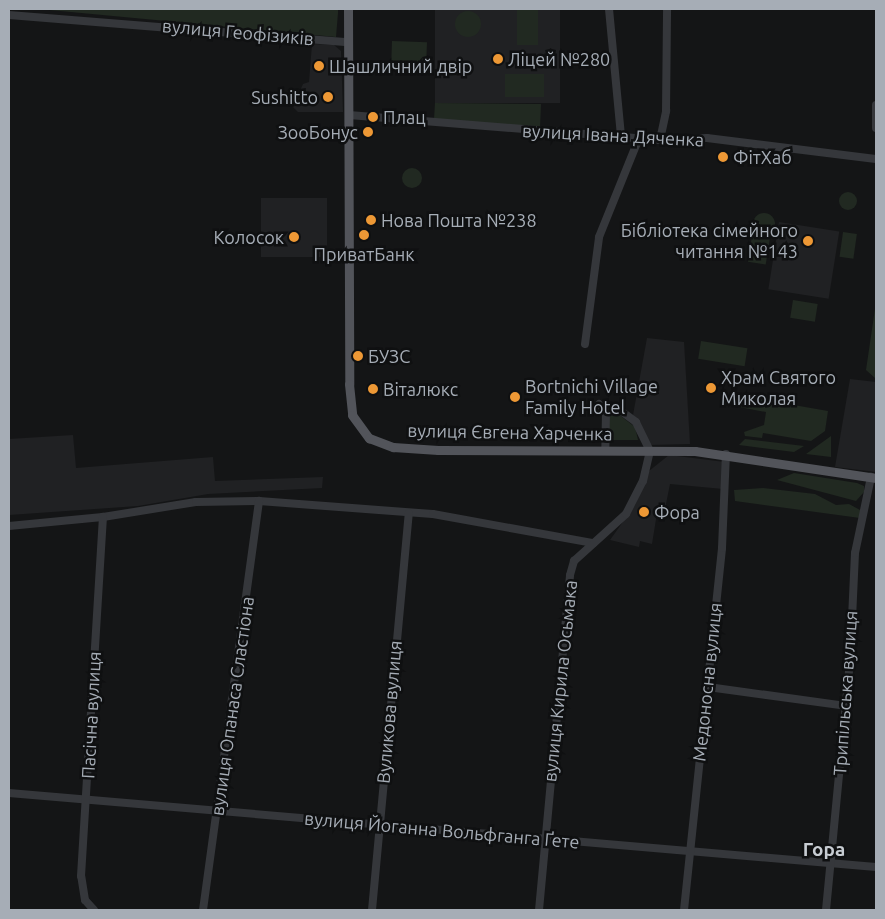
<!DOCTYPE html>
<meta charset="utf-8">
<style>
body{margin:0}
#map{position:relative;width:885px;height:919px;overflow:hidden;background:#141516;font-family:Ubuntu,sans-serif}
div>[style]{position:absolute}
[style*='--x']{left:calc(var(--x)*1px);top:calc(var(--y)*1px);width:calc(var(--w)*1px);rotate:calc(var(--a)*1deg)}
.built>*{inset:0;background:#202123;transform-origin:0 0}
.green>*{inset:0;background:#212921;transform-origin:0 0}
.round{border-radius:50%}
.minor>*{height:8px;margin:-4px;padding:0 4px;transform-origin:4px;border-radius:4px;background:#35373b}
.major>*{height:9px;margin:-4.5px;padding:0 4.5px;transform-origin:4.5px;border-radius:4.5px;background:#52545a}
.dots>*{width:14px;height:14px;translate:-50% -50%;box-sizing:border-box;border:2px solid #0f1011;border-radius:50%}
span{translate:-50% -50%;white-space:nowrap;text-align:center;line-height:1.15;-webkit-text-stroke:5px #0f1011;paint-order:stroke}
.street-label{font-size:18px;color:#a6adb6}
.poi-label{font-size:18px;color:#a6adb6}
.left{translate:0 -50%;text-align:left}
.right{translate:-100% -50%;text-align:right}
.neighbourhood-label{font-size:19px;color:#c7ccd2;font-weight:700}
.frame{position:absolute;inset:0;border:10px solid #a6adb6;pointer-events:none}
</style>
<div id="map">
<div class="built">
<i style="left:435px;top:9px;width:125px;height:94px"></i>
<i style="clip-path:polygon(312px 44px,334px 45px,341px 51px,343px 112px,298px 112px,293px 107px,303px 84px,309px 82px)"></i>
<i style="left:261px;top:198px;width:66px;height:59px"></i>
<i style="left:779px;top:222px;width:61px;height:68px;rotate:9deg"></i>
<i style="clip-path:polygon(647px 338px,684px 342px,690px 444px,650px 445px,633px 415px)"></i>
<i style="clip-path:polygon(850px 379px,876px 382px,876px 472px,835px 467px)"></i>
<i style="clip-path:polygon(73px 435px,76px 468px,213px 457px,215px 481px,323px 477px,322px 488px,208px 494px,138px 506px,9px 515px,9px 439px)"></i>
<i style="clip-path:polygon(669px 455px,725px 462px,723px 489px,670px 484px,664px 514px,657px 513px,652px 544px,640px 541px,639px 547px,610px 540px,635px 505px,649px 471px)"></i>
</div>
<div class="green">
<i style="clip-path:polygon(39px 9px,338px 9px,338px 13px,336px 37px)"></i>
<i style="left:517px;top:9px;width:21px;height:36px"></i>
<i class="round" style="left:455px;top:11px;width:26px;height:26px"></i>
<i style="left:392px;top:41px;width:35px;height:24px;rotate:2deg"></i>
<i style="left:505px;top:74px;width:39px;height:23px"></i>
<i style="clip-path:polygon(435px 103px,541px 104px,540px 128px,434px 119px)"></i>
<i class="round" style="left:402px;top:168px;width:20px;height:20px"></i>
<i class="round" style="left:839px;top:192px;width:18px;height:18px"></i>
<i class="round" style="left:753px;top:213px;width:22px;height:22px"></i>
<i style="left:843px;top:232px;width:14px;height:25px;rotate:8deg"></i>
<i style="left:752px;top:236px;width:18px;height:26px;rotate:9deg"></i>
<i style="left:793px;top:300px;width:25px;height:18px;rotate:9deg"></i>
<i style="clip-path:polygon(876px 302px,876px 378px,875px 378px,866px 370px)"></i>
<i style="left:701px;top:341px;width:47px;height:18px;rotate:9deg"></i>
<i style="clip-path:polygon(741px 396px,828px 411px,825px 431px,811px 441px,763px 433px,762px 438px,745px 436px,744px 432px,764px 425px,766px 412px,739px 407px)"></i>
<i style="clip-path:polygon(618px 414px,635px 427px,638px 440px,608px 440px,608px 415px)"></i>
<i style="clip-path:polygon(831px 436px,831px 457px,806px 454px)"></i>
<i style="clip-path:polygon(745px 439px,804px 446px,794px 452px,739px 445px)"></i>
<i style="clip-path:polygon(794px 473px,857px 483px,864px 486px,864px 492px,856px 501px,777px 480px)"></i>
<i style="clip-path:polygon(763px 488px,815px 494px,836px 505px,849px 504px,860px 510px,860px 518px,735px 501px,734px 490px)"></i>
</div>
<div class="minor">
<i style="--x:609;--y:9;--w:129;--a:84.6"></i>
<i style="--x:9;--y:15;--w:340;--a:4.6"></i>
<i style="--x:876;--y:105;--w:23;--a:90"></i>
<i style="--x:349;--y:115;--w:312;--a:4.6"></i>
<i style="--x:660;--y:140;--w:47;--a:-2.4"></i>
<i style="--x:707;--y:138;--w:170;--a:7.1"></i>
<i style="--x:660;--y:140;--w:30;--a:-78"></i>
<i style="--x:666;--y:111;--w:102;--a:-89.4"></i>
<i style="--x:585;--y:344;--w:108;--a:-82.5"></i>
<i style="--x:599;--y:237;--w:107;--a:-68"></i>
<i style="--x:599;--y:404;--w:10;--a:45"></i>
<i style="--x:606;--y:411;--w:39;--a:91"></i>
<i style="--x:9;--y:526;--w:94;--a:-5.5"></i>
<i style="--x:103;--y:517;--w:94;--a:-9.2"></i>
<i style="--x:196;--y:502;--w:63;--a:-0.9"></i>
<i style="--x:259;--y:501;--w:174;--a:4.3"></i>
<i style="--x:433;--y:514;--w:163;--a:10.3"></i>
<i style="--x:708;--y:687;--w:139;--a:7.8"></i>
<i style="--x:9;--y:793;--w:870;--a:4.88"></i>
<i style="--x:94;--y:910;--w:13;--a:-132"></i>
<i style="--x:85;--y:900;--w:24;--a:-99"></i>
<i style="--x:81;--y:876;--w:360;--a:-86.5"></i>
<i style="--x:203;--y:910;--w:413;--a:-82.2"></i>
<i style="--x:372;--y:910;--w:398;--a:-84.7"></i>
<i style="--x:539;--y:910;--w:336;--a:-84.7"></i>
<i style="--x:570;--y:575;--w:15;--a:-74"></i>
<i style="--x:574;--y:561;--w:70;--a:-42.1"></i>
<i style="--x:626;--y:514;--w:37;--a:-63"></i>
<i style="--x:643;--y:481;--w:31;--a:-77"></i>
<i style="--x:650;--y:451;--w:32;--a:-116"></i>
<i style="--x:636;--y:422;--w:19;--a:-144"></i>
<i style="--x:621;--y:411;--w:15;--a:180"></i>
<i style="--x:684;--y:910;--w:364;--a:-84"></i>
<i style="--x:722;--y:548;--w:94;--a:-87.6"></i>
<i style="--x:826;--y:910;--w:248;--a:-84.5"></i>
<i style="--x:850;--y:663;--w:110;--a:-87.4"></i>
<i style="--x:855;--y:553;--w:78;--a:-78.1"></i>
</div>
<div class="major">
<i style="--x:348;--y:9;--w:375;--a:89.8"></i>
<i style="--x:349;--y:384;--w:31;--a:84"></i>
<i style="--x:352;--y:415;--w:29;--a:54"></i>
<i style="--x:369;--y:438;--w:26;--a:21"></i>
<i style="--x:393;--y:447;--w:45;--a:3.8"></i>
<i style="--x:438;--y:450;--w:257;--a:0.2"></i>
<i style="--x:695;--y:451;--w:183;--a:8.5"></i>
</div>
<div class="dots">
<i style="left:498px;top:59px;background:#ed9835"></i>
<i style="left:319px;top:66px;background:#ed9835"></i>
<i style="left:328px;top:97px;background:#ed9835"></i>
<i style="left:373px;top:117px;background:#ed9835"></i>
<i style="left:368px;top:132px;background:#ed9835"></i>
<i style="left:723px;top:157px;background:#ed9835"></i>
<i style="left:371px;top:220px;background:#ed9835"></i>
<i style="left:364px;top:235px;background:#ed9835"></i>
<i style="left:294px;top:237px;background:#ed9835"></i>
<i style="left:808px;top:241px;background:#ed9835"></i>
<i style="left:358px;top:356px;background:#ed9835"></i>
<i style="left:711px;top:388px;background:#ed9835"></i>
<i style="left:373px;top:389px;background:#ed9835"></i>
<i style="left:515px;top:397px;background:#ed9835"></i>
<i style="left:644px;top:512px;background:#ed9835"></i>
</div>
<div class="street-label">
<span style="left:238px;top:32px;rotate:5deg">вулиця Геофізиків</span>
<span style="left:613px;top:135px;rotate:3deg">вулиця Івана Дяченка</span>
<span style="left:510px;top:432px;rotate:1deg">вулиця Євгена Харченка</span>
<span style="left:560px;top:681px;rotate:-84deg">вулиця Кирила Осьмака</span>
<span style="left:707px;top:682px;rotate:-84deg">Медоносна вулиця</span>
<span style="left:845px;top:693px;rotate:-86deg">Трипільська вулиця</span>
<span style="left:232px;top:706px;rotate:-82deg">вулиця Опанаса Сластіона</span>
<span style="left:389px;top:712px;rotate:-85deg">Вуликова вулиця</span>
<span style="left:91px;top:715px;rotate:-87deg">Пасічна вулиця</span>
<span style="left:442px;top:830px;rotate:5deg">вулиця Йоганна Вольфганга Ґете</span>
</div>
<div class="poi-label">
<span class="left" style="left:508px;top:59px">Ліцей №280</span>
<span class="left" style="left:329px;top:66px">Шашличний двір</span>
<span class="right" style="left:318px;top:97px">Sushitto</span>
<span class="left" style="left:383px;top:117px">Плац</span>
<span class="right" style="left:358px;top:132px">ЗооБонус</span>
<span class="left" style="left:733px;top:157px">ФітХаб</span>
<span class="left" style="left:381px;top:220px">Нова Пошта №238</span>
<span class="right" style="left:798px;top:241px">Бібліотека сімейного<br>читання №143</span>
<span class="right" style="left:284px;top:237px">Колосок</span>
<span style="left:364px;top:254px">ПриватБанк</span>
<span class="left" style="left:368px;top:356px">БУЗС</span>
<span class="left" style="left:721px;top:388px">Храм Святого<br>Миколая</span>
<span class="left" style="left:525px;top:397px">Bortnichi Village<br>Family Hotel</span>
<span class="left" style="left:383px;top:389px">Віталюкс</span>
<span class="left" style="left:654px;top:512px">Фора</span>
</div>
<div class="neighbourhood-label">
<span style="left:824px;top:850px">Гора</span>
</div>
<div class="frame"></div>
</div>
